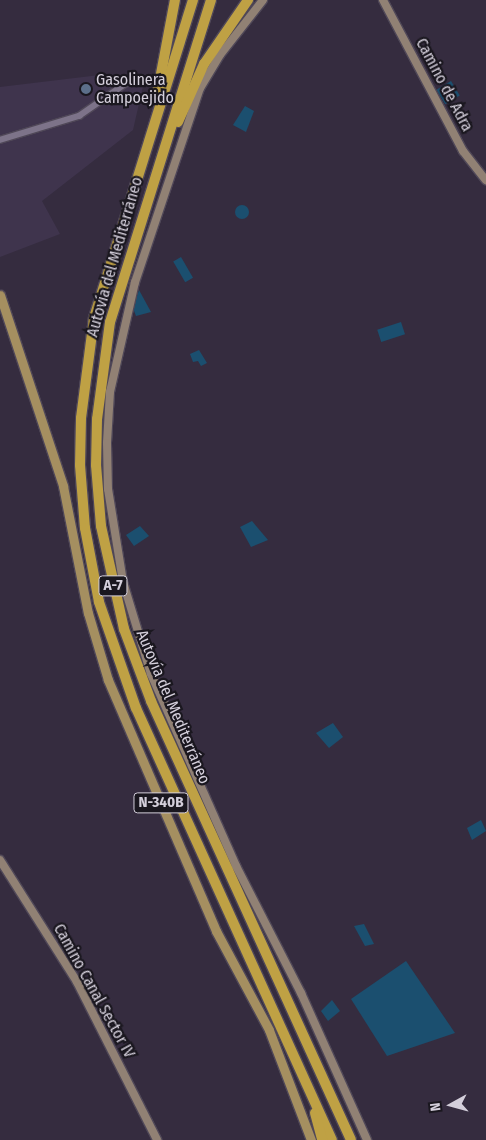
<!DOCTYPE html>
<meta charset="utf-8">
<style>
body{margin:0}
#map{position:relative;width:486px;height:1140px;overflow:hidden;background:#352c3f;font-family:"Fira Sans Condensed",sans-serif}
div>[style]{position:absolute}
[style*='--x']{left:calc(var(--x)*1px);top:calc(var(--y)*1px);width:calc(var(--w)*1px);rotate:calc(var(--a)*1deg)}
.built>*{inset:0;background:#3f344d}
.water>*{inset:0;background:#1b4f6f;transform-origin:0 0}
.round{border-radius:50%}
.roads{filter:drop-shadow(1px 0 #504858) drop-shadow(-1px 0 #504858) drop-shadow(0 1px #504858) drop-shadow(0 -1px #504858)}
.street>*{height:5.5px;margin:-2.75px;padding:0 2.75px;transform-origin:2.75px;border-radius:2.75px;background:#7d7389}
.secondary>*{height:8px;margin:-4px;padding:0 4px;transform-origin:4px;border-radius:4px;background:#918174}
.primary>*{height:9px;margin:-4.5px;padding:0 4.5px;transform-origin:4.5px;border-radius:4.5px;background:#a58f60}
.highway>*{height:10px;margin:-5px;padding:0 5px;transform-origin:5px;border-radius:5px;background:#bfa144}
.dots>*{width:14px;height:14px;translate:-50% -50%;box-sizing:border-box;border:2px solid #1a171f;border-radius:50%}
span{translate:-50% -50%;white-space:nowrap;text-align:center;line-height:1.15;-webkit-text-stroke:4.5px #1a171f;paint-order:stroke}
.shield-label span{padding:1px 4px;background:#1a171f;border:1px solid;border-radius:4px;-webkit-text-stroke-width:0}
.shield-label{font-size:15px;color:#d4cfdb;font-weight:700}
.poi-label{font-size:16px;color:#d4cfdb}
.left{translate:0 -50%;text-align:left}
.street-label{font-size:16px;color:#d4cfdb}
.north{position:absolute;left:426px;top:1080px;width:50px;height:50px;-webkit-text-stroke:4px #1a171f;paint-order:stroke;rotate:263deg;font-size:14px;font-weight:700;line-height:20px;text-align:center;color:#d4cfdb}
.north::after{content:'';display:block;margin:auto;width:18px;height:22px;background:#d4cfdb;clip-path:polygon(50% 0,100% 100%,50% 72%,0 100%)}
</style>
<div id="map">
<div class="built">
<i style="clip-path:polygon(108px 74px,143px 86px,133px 130px,42px 201px,60px 234px,0 257px,0 87px)"></i>
</div>
<div class="water">
<i style="left:451px;top:81px;width:17px;height:17px;rotate:59deg"></i>
<i style="clip-path:polygon(245px 106px,254px 111px,246px 132px,233px 125px)"></i>
<i class="round" style="left:235px;top:205px;width:14px;height:14px"></i>
<i style="left:181px;top:257px;width:24px;height:9px;rotate:60deg"></i>
<i style="clip-path:polygon(139px 290px,151px 312px,136px 316px,133px 308px)"></i>
<i style="left:401px;top:322px;width:13px;height:25px;rotate:72deg"></i>
<i style="clip-path:polygon(199px 350px,207px 363px,201px 366px,198px 361px,193px 362px,190px 354px)"></i>
<i style="clip-path:polygon(252px 521px,268px 540px,251px 547px,240px 527px)"></i>
<i style="clip-path:polygon(140px 526px,149px 536px,134px 546px,126px 535px)"></i>
<i style="clip-path:polygon(333px 723px,343px 737px,329px 748px,316px 733px)"></i>
<i style="clip-path:polygon(481px 820px,486px 831px,472px 840px,467px 828px)"></i>
<i style="clip-path:polygon(364px 924px,374px 944px,365px 946px,354px 926px)"></i>
<i style="clip-path:polygon(406px 961px,455px 1033px,387px 1056px,351px 999px)"></i>
<i style="clip-path:polygon(332px 1000px,340px 1011px,328px 1021px,321px 1011px)"></i>
</div>
<div class="roads">
<div class="street">
<i style="--x:0;--y:140;--w:83;--a:-16.9"></i>
<i style="--x:79;--y:116;--w:56;--a:-34.8"></i>
</div>
<div class="secondary">
<i style="--x:263;--y:0;--w:70;--a:128"></i>
<i style="--x:220;--y:55;--w:39;--a:121"></i>
<i style="--x:200;--y:88;--w:205;--a:108.5"></i>
<i style="--x:135;--y:282;--w:113;--a:102.8"></i>
<i style="--x:110;--y:392;--w:51;--a:93.4"></i>
<i style="--x:107;--y:443;--w:46;--a:88.8"></i>
<i style="--x:108;--y:489;--w:94;--a:80.8"></i>
<i style="--x:123;--y:582;--w:96;--a:73.1"></i>
<i style="--x:151;--y:674;--w:210;--a:66.1"></i>
<i style="--x:236;--y:866;--w:143;--a:62.9"></i>
<i style="--x:301;--y:993;--w:161;--a:65.8"></i>
<i style="--x:383;--y:0;--w:171;--a:62.1"></i>
<i style="--x:463;--y:151;--w:37;--a:52"></i>
<i style="--x:0;--y:860;--w:144;--a:57.7"></i>
<i style="--x:77;--y:982;--w:177;--a:63.1"></i>
</div>
<div class="primary">
<i style="--x:0;--y:295;--w:201;--a:71.7"></i>
<i style="--x:63;--y:486;--w:129;--a:78.9"></i>
<i style="--x:88;--y:613;--w:70;--a:73.4"></i>
<i style="--x:108;--y:680;--w:273;--a:66.7"></i>
<i style="--x:216;--y:931;--w:112;--a:61.8"></i>
<i style="--x:269;--y:1030;--w:118;--a:69.1"></i>
</div>
<div class="highway">
<i style="--x:193;--y:0;--w:333;--a:107.3"></i>
<i style="--x:94;--y:318;--w:101;--a:97.4"></i>
<i style="--x:81;--y:418;--w:47;--a:91.2"></i>
<i style="--x:80;--y:465;--w:63;--a:85.5"></i>
<i style="--x:85;--y:528;--w:75;--a:79.3"></i>
<i style="--x:99;--y:602;--w:112;--a:70.8"></i>
<i style="--x:136;--y:708;--w:474;--a:65.6"></i>
<i style="--x:211;--y:0;--w:337;--a:107.4"></i>
<i style="--x:110;--y:322;--w:98;--a:97.6"></i>
<i style="--x:97;--y:419;--w:46;--a:91.2"></i>
<i style="--x:96;--y:465;--w:61;--a:85.3"></i>
<i style="--x:101;--y:526;--w:106;--a:77.4"></i>
<i style="--x:124;--y:629;--w:77;--a:69.4"></i>
<i style="--x:151;--y:701;--w:482;--a:65.5"></i>
<i style="--x:157;--y:95;--w:97;--a:-79.3"></i>
<i style="--x:178;--y:122;--w:64;--a:-65.9"></i>
<i style="--x:204;--y:64;--w:78;--a:-55.5"></i>
<i style="--x:315;--y:1113;--w:28;--a:75"></i>
</div>
</div>
<div class="dots">
<i style="left:86px;top:89px;background:#5c6f8a"></i>
</div>
<div class="shield-label">
<span style="left:113px;top:586px">A-7</span>
<span style="left:161px;top:803px">N-340B</span>
</div>
<div class="poi-label">
<span class="left" style="left:96px;top:89px">Gasolinera<br>Campoejido</span>
</div>
<div class="street-label">
<span style="left:444px;top:85px;rotate:62deg">Camino de Adra</span>
<span style="left:115px;top:257px;rotate:-74deg">Autovía del Mediterráneo</span>
<span style="left:173px;top:707px;rotate:67deg">Autovía del Mediterráneo</span>
<span style="left:94px;top:991px;rotate:61deg">Camino Canal Sector IV</span>
</div>
<div class="north">N</div>
</div>
